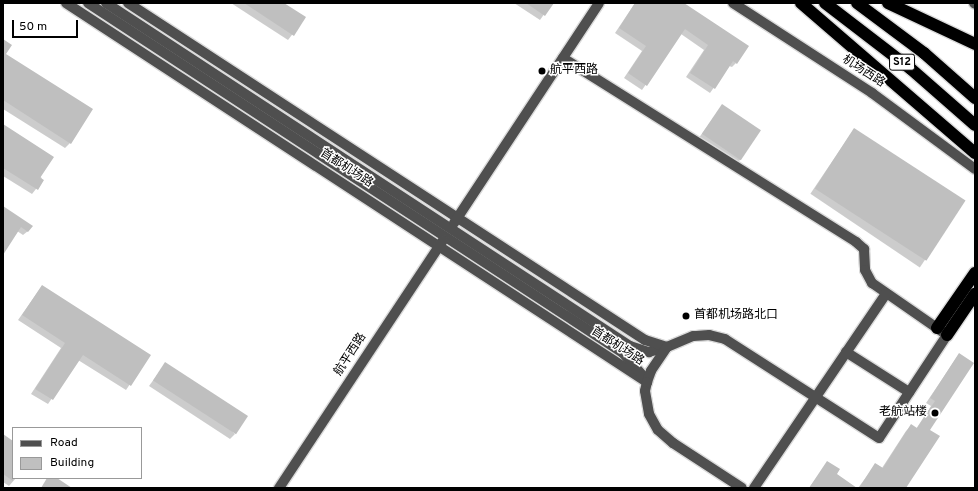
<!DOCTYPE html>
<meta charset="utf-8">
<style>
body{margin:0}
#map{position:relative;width:978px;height:491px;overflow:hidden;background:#fff;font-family:Overpass,"Noto Sans SC",sans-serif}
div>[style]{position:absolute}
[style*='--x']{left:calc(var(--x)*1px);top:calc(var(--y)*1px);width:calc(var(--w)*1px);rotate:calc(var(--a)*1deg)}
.shadow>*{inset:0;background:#0003;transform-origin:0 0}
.building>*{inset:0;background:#bfbfbf;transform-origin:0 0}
.roads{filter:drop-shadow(1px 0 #dbdbdb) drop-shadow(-1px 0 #dbdbdb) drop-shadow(0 1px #dbdbdb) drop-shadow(0 -1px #dbdbdb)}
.minor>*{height:10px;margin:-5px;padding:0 5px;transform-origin:5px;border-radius:5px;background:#4f4f4f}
.highway>*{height:12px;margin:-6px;padding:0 6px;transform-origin:6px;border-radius:6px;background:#000}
.dots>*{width:11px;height:11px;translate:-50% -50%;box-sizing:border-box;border:2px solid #fff;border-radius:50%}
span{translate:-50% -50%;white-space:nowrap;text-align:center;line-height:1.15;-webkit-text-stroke:3px #fff;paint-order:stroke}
.shield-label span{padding:1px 3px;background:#fff;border:1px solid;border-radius:3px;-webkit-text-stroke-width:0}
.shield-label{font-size:11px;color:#000;font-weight:700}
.poi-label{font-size:12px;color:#000}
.left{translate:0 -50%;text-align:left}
.right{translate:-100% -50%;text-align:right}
.street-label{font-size:12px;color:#000}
.frame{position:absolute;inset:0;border:4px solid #000;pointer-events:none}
.legend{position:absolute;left:12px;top:427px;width:130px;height:52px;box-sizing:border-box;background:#fff;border:1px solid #999;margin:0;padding:5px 7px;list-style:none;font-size:12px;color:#000}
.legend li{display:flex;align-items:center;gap:8px;height:20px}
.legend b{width:20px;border:1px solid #999}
.scale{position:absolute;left:12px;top:20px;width:66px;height:18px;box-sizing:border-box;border:2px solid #000;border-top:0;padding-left:5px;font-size:12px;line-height:14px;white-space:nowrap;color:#000;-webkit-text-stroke:3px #fff;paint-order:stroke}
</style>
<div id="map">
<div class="shadow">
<i style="clip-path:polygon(231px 3px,282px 3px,305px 18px,288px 40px)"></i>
<i style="clip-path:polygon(514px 3px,552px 3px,540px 20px)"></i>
<i style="clip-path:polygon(635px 3px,682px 3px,736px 63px,732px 67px,729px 66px,710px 93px,686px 77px,704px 50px,681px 34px,642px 90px,624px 78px,642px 51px,615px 33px)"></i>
<i style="clip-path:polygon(3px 40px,5px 54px,70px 143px,65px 148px,3px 109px)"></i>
<i style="clip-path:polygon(722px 106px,741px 159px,736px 164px,698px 139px)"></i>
<i style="clip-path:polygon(3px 125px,43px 180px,32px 194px,3px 176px)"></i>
<i style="left:854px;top:129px;width:132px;height:78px;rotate:34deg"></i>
<i style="clip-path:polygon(3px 208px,28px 231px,23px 235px,17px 231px,3px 253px)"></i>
<i style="clip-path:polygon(42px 286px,149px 356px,126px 390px,78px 360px,48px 404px,31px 394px,61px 348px,18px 320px)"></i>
<i style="clip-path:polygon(959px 354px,905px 488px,858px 488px,876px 464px,882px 468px,906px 431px,911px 426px,916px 429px,931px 406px,926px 403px)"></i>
<i style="clip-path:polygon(165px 364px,235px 434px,230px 439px,149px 386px)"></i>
<i style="clip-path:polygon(3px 435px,13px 442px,13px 478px,16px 478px,9px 486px,3px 482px)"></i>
<i style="clip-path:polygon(828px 462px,835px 475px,856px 488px,809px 488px)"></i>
</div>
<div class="building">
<i style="clip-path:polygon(244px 3px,284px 3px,306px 17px,294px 36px)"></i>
<i style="clip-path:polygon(526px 3px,554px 3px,545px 16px)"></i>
<i style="clip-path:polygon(635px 3px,684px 3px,749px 46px,737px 64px,733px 61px,715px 89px,690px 73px,708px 45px,685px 29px,647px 86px,628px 73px,646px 46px,619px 28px)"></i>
<i style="clip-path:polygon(3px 39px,12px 45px,6px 54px,93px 109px,71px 144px,3px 100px)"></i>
<i style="left:722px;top:104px;width:47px;height:36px;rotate:34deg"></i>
<i style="clip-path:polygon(3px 124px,54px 157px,40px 178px,44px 180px,38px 190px,3px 168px)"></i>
<i style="left:854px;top:128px;width:133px;height:72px;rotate:33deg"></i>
<i style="clip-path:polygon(3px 206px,33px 226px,28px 232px,21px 227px,3px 255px)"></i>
<i style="clip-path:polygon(42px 285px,151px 355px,131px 386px,83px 355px,53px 400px,35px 389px,65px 343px,22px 315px)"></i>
<i style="clip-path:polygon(959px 353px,974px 363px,930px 430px,940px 436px,906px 488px,859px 488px,875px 463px,883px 468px,911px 424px,917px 428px,935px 401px,930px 398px)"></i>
<i style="left:165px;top:362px;width:99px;height:22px;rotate:33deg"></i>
<i style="clip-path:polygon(3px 434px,13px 441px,13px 481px,3px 474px)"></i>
<i style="clip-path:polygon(827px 461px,840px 469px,837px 474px,857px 488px,809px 488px)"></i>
<i style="clip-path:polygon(47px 478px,57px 478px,72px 488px,41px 488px)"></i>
</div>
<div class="roads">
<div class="minor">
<i style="--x:66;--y:3;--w:694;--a:33.12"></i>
<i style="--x:88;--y:3;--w:639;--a:33.19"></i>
<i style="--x:623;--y:353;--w:32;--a:49"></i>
<i style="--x:106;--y:3;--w:626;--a:33.21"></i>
<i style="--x:630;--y:346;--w:20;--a:18"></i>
<i style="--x:649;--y:352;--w:19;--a:-16"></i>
<i style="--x:128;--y:3;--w:617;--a:33.1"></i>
<i style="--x:645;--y:340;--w:23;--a:18"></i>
<i style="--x:733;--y:3;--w:166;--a:32.9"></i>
<i style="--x:872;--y:93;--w:128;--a:36.4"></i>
<i style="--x:974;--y:3;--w:1;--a:45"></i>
<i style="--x:563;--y:58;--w:346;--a:32.1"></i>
<i style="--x:856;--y:242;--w:11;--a:41"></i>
<i style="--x:864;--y:249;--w:21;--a:87"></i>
<i style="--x:865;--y:270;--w:15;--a:62"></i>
<i style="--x:872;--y:283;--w:91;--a:34.7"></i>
<i style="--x:947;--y:335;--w:123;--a:123.4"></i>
<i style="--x:879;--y:438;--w:183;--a:-147.3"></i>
<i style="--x:725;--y:339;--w:16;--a:-166"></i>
<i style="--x:709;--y:335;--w:16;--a:176"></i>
<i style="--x:693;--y:336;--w:28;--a:157"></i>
<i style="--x:667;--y:347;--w:29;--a:124"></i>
<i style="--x:651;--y:371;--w:12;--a:110"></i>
<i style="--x:647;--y:382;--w:9;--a:103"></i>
<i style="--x:645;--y:391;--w:23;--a:80"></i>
<i style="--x:649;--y:414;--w:18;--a:61"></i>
<i style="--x:658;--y:430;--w:20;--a:41"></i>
<i style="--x:673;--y:443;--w:82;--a:33.1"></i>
<i style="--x:454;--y:223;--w:263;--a:-56.6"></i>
<i style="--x:846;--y:352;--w:75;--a:32.4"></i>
<i style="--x:279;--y:488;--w:297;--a:-56.5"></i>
<i style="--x:754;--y:488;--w:235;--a:-55.8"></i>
</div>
<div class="highway">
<i style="--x:801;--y:3;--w:230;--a:40.8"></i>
<i style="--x:825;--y:3;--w:108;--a:37.5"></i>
<i style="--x:911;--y:69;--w:85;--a:41.2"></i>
<i style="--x:857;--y:3;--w:84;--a:36.7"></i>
<i style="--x:924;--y:53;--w:68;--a:41.4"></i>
<i style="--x:888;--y:3;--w:96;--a:25.2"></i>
<i style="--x:937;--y:328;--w:67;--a:-55.4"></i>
<i style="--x:947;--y:335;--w:50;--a:-55.7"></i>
</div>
</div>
<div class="dots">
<i style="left:542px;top:71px;background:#000"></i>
<i style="left:686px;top:316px;background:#000"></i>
<i style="left:935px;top:413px;background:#000"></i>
</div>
<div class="shield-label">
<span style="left:902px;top:62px">S12</span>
</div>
<div class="poi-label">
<span class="left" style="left:550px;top:71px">航平西路</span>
<span class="left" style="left:694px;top:316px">首都机场路北口</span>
<span class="right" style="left:927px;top:413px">老航站楼</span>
</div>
<div class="street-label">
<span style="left:863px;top:72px;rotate:33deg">机场西路</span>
<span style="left:346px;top:169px;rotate:33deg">首都机场路</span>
<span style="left:617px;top:347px;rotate:33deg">首都机场路</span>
<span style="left:351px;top:355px;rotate:-57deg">航平西路</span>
</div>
<div class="frame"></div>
<ul class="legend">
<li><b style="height:5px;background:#4f4f4f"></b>Road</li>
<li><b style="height:11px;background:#bfbfbf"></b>Building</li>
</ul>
<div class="scale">50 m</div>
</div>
